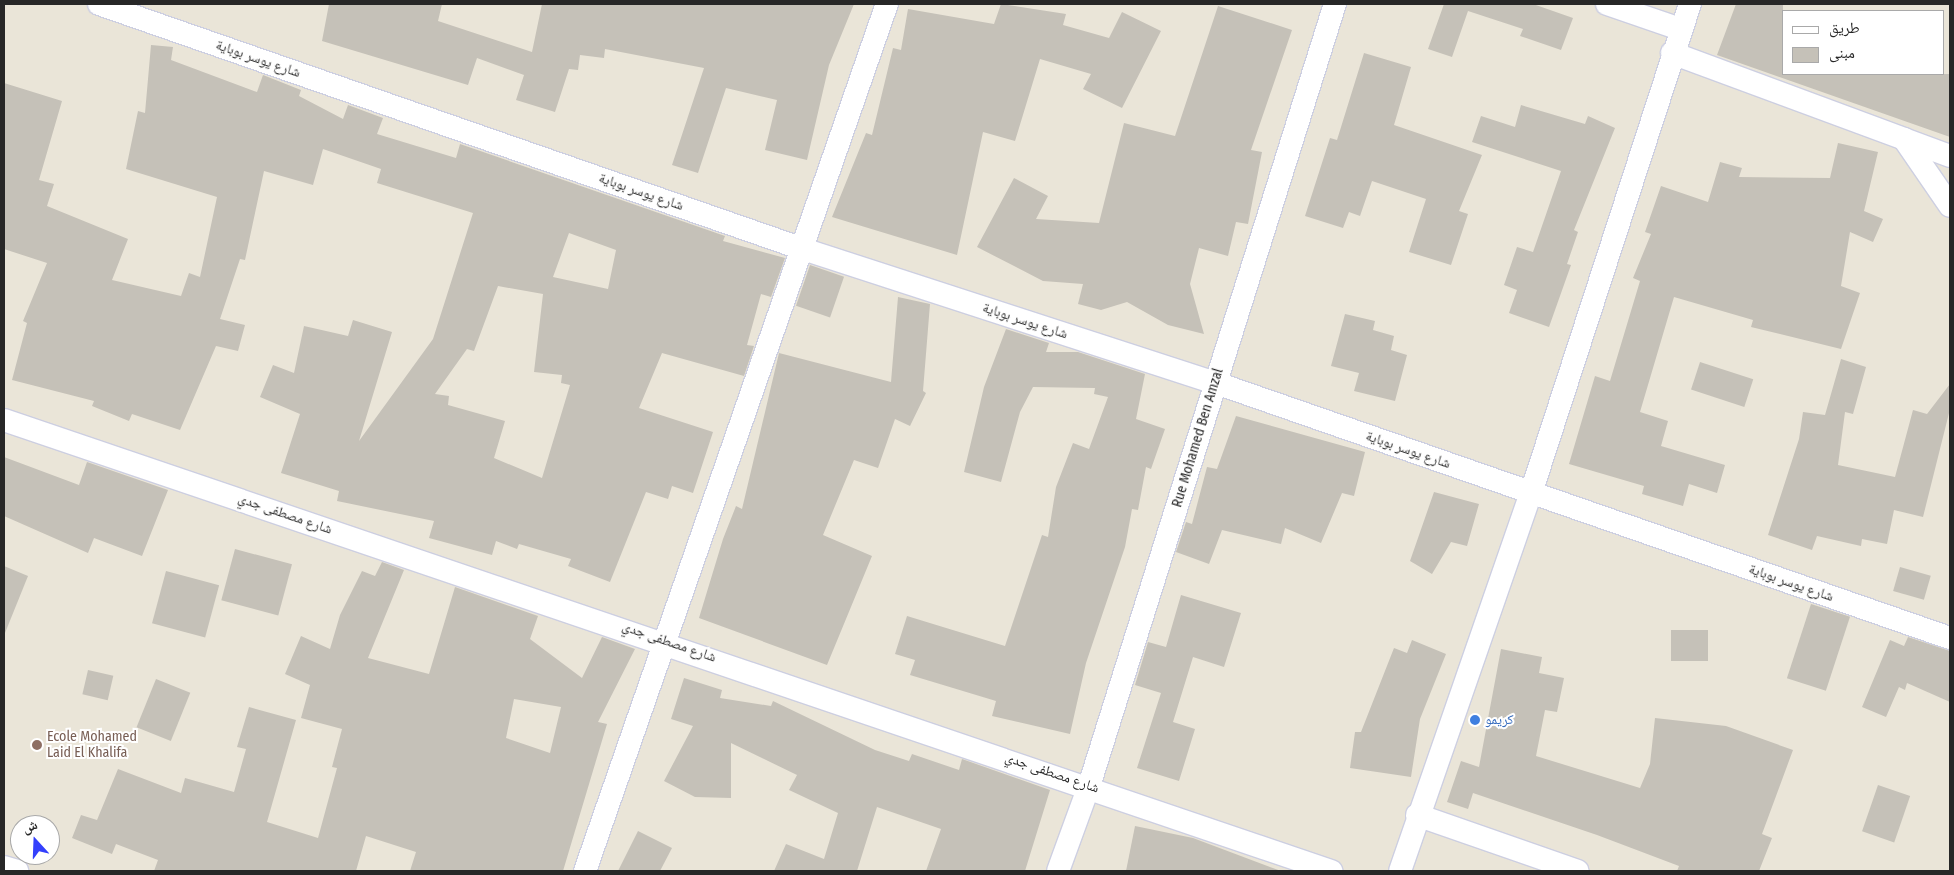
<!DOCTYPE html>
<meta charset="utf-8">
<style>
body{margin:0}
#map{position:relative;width:1954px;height:875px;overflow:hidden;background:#eae5d8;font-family:"Fira Sans Condensed","Noto Naskh Arabic",sans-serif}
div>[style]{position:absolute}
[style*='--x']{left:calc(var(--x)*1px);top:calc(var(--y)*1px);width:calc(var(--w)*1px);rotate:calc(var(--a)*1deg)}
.building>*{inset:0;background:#c5c1b8;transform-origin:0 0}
.roads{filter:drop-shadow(1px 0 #cdcfe1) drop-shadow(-1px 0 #cdcfe1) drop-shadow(0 1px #cdcfe1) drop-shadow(0 -1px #cdcfe1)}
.minor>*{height:22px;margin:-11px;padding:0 11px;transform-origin:11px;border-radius:11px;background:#fff}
.dots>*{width:14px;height:14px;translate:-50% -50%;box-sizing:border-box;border:2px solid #fff;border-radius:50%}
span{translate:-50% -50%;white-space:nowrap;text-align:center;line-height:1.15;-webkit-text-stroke:4px #fff;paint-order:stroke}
.street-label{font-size:14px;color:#272727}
.shop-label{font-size:14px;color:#366cbe}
.left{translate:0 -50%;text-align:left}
.education-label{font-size:14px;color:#785e54}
.frame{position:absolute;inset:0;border:5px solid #272727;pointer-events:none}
.legend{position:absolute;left:1782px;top:10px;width:162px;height:65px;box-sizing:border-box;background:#fff;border:1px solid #a9a9a9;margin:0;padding:6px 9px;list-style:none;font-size:15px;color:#272727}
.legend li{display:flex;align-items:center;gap:10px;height:25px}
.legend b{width:25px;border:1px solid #a9a9a9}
.north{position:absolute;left:10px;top:815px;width:50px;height:50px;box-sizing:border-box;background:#fff;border:1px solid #a9a9a9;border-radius:50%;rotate:340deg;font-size:14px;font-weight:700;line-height:20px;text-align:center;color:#272727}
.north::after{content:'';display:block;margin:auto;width:18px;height:22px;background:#3440fc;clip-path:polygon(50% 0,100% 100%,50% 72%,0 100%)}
</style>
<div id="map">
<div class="building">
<i style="clip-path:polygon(329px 4px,442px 4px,438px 21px,532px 52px,542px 4px,854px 4px,829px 65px,807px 160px,765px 150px,777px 100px,726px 88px,698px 173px,672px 165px,704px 68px,605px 49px,604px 58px,580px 55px,578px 70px,569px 69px,555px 112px,516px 100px,524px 75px,477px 58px,468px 85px,322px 41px)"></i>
<i style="clip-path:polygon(1001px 4px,1066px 14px,1063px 25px,1109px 38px,1122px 12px,1161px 31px,1122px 108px,1083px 89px,1091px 74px,1040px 59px,1015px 141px,983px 132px,957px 255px,832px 217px,866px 133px,872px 135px,893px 48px,901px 50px,908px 9px,994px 24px)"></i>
<i style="clip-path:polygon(1444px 4px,1533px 4px,1573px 18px,1561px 50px,1520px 36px,1523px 29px,1468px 11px,1452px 57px,1428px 49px)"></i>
<i style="clip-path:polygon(1736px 4px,1783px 4px,1783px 74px,1950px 74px,1950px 137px,1717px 55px)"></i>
<i style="clip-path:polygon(1218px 6px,1292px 30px,1251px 150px,1262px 152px,1248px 224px,1236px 222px,1228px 256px,1199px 248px,1190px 284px,1204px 334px,1168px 325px,1127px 302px,1101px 310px,1078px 304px,1083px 284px,1043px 281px,977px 247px,1014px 178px,1048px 196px,1036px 219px,1099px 223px,1124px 123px,1175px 136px)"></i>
<i style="clip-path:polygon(evenodd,151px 45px,173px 47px,171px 60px,257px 92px,263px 75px,301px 90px,299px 96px,343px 119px,348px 105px,383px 118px,377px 134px,456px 158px,460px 144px,725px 236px,723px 241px,785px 258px,771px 297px,761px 294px,747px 345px,754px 346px,744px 376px,662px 353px,639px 408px,713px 432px,693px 493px,672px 486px,668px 499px,646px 492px,610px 582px,568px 566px,571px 559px,519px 544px,517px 549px,496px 541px,492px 555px,429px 538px,434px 521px,337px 501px,339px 491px,281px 473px,300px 414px,260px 397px,273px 365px,294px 373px,304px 326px,348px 336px,353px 320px,392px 332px,359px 441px,433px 339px,473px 213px,377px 183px,381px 169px,323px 149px,313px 185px,264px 171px,245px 260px,240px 259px,220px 319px,245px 325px,238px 351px,216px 346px,180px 430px,132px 414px,129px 421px,92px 406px,94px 401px,12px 380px,27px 323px,23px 321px,47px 263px,4px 249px,4px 83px,62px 101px,39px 180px,54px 184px,47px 206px,128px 239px,112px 280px,181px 296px,189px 273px,200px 277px,217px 197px,126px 169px,138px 111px,145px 113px,151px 45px,569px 233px,616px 250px,608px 289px,553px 277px,569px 233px,151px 45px,498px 286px,543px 294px,534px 372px,562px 375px,561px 383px,570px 385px,542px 478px,494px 458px,505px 421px,448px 405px,449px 396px,435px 394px,467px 349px,474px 351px,498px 286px)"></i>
<i style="clip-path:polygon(1364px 53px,1411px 67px,1394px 125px,1482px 155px,1459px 211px,1468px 214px,1451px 265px,1409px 252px,1426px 199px,1372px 181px,1360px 216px,1349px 212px,1343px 228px,1305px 216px,1330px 138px,1337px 140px)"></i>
<i style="clip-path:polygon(1521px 105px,1585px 124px,1588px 116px,1615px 128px,1574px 230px,1578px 232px,1567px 264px,1571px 265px,1549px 327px,1509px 313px,1517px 290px,1504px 285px,1517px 247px,1533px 252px,1561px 171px,1472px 142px,1481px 116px,1515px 127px)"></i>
<i style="clip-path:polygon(1838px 143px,1878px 152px,1864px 211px,1883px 219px,1873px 242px,1850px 232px,1841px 286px,1860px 293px,1841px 349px,1751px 327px,1753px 320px,1674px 297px,1640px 412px,1668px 421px,1661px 446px,1725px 465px,1717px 493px,1689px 484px,1683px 506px,1642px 494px,1644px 486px,1569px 464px,1595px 376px,1610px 381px,1640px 281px,1633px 278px,1651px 234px,1645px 232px,1661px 186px,1708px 202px,1720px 162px,1742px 168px,1739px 177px,1830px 178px)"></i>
<i style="left:810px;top:265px;width:36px;height:43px;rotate:19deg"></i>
<i style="clip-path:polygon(898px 297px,930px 304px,923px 391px,926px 393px,910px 426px,895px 419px,878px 468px,854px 460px,823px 535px,872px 556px,827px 665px,699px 618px,723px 539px,736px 506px,742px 509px,779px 353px,891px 382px)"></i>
<i style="clip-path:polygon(1345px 314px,1375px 321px,1373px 330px,1394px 336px,1391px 350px,1407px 355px,1395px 401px,1354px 391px,1359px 373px,1331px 366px)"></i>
<i style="clip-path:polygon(1006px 329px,1049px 343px,1046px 352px,1078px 352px,1145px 374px,1136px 419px,1165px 429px,1151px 469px,1146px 467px,1138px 510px,1132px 509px,1125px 547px,1086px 663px,1070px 734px,992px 716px,996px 701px,910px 675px,915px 660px,895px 654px,907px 616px,1005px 646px,1042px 535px,1048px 537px,1056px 487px,1073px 443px,1089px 449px,1108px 397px,1094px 394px,1095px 388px,1033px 387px,1020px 412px,1001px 482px,964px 472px,984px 387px)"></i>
<i style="clip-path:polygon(1841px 359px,1866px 367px,1853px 414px,1845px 412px,1838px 465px,1895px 477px,1913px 410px,1927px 414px,1950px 384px,1950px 409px,1923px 517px,1894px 510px,1887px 544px,1862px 539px,1861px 546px,1817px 536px,1812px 550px,1768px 535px,1799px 439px,1803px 412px,1825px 415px)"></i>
<i style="left:1700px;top:362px;width:56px;height:29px;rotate:18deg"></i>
<i style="clip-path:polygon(1236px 416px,1365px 452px,1354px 496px,1342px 493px,1321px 543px,1285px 528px,1281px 544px,1222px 530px,1209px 564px,1176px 552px,1186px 522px,1192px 524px,1207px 467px,1217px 469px)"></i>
<i style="clip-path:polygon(4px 457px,79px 485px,87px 462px,168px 490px,142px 556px,94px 538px,88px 553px,4px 516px)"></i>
<i style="clip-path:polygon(1434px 492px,1479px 504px,1467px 546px,1451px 542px,1432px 574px,1410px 561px)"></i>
<i style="left:235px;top:549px;width:59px;height:53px;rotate:15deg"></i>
<i style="clip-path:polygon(evenodd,382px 562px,404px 570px,368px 658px,429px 674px,455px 587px,538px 616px,530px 639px,582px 678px,602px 637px,635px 649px,598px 722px,607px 724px,563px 871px,410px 871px,416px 852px,366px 836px,356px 871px,154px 871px,158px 860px,116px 844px,112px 854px,72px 838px,81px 815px,97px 820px,118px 769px,181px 793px,185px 778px,234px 792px,246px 749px,237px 747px,249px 707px,296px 720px,267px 822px,318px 838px,337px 768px,332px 767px,342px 729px,301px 718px,310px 685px,285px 674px,301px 636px,330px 649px,340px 615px,362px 571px,375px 576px,382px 562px,514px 699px,561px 707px,550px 753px,506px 738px,514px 699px)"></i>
<i style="clip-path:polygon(4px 566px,28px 576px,5px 633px,4px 633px)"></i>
<i style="left:1900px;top:567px;width:32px;height:25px;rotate:16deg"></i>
<i style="left:166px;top:571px;width:55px;height:54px;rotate:15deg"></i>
<i style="clip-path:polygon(1181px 595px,1241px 613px,1224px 667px,1193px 657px,1173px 722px,1195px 729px,1179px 781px,1137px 768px,1161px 693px,1135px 685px,1148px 642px,1166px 647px)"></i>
<i style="left:1811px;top:604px;width:41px;height:78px;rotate:18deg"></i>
<i style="left:1671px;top:630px;width:37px;height:31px"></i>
<i style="clip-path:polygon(1908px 637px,1950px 651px,1950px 702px,1907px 683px,1905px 690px,1899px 687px,1886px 717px,1862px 707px,1890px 640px,1904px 646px)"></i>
<i style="clip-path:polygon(1412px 640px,1446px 654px,1420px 719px,1411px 777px,1350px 768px,1355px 732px,1361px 732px,1394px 648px,1407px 653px)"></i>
<i style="clip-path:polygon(1501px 649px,1542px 657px,1539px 673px,1564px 678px,1557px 712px,1545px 710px,1536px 756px,1640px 788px,1650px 764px,1655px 718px,1726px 726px,1793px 750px,1762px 834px,1772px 838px,1759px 871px,1677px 871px,1679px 866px,1597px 835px,1473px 793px,1468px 809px,1447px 802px,1461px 761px,1479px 767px)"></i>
<i style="left:88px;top:670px;width:26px;height:25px;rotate:13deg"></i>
<i style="clip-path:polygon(684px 678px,722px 690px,720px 698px,771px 706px,773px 701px,875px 750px,909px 761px,912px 754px,959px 770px,962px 759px,1050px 790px,1025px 871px,926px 871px,941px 829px,877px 807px,857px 871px,774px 871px,786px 844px,824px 859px,838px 813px,789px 790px,797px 775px,731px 743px,731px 798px,695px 797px,664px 781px,693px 726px,671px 719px)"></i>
<i style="left:156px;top:679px;width:37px;height:52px;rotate:22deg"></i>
<i style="left:1878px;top:785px;width:34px;height:49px;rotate:19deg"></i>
<i style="clip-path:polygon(1135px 826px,1193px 838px,1281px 871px,1126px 871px)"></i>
<i style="clip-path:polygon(638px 831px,672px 848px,660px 871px,618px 871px)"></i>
</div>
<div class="roads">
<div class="minor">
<i style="--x:99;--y:4;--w:742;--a:19.19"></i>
<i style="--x:800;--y:248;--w:437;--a:18"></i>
<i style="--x:1216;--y:383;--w:777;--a:19.16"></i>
<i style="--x:1607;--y:4;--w:77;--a:18.9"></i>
<i style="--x:1672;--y:53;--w:247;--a:20.3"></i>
<i style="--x:1904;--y:139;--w:81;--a:55.5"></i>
<i style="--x:1904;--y:139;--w:49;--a:20.3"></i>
<i style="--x:4;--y:420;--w:1402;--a:18.77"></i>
<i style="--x:1417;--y:815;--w:170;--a:19.2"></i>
<i style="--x:4;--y:867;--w:14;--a:17"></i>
<i style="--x:585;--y:871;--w:918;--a:-70.8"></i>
<i style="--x:1058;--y:871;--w:90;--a:-70"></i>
<i style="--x:1089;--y:786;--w:820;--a:-72.54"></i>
<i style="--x:1400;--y:871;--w:400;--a:-70.9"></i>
<i style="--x:1531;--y:493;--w:514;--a:-71.99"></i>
</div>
</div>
<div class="dots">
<i style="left:1475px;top:720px;background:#3f7fe0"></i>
<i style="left:37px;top:745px;background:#8d6e63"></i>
</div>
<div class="street-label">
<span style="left:258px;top:59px;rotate:19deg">شارع يوسر بوباية</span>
<span style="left:641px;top:192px;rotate:19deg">شارع يوسر بوباية</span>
<span style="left:1025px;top:321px;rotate:18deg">شارع يوسر بوباية</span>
<span style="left:1198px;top:438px;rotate:-73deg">Rue Mohamed Ben Amzal</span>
<span style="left:1408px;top:450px;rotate:19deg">شارع يوسر بوباية</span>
<span style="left:285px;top:514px;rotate:19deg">شارع مصطفى جدي</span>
<span style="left:1791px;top:583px;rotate:19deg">شارع يوسر بوباية</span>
<span style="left:669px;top:642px;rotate:19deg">شارع مصطفى جدي</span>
<span style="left:1052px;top:773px;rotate:19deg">شارع مصطفى جدي</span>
</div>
<div class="shop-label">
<span class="left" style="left:1485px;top:720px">كريمو</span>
</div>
<div class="education-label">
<span class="left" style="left:47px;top:745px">Ecole Mohamed<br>Laid El Khalifa</span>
</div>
<div class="frame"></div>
<ul class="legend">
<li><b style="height:6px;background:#fff"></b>طريق</li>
<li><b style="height:14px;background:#c5c1b8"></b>مبنى</li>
</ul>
<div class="north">ش</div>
</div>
